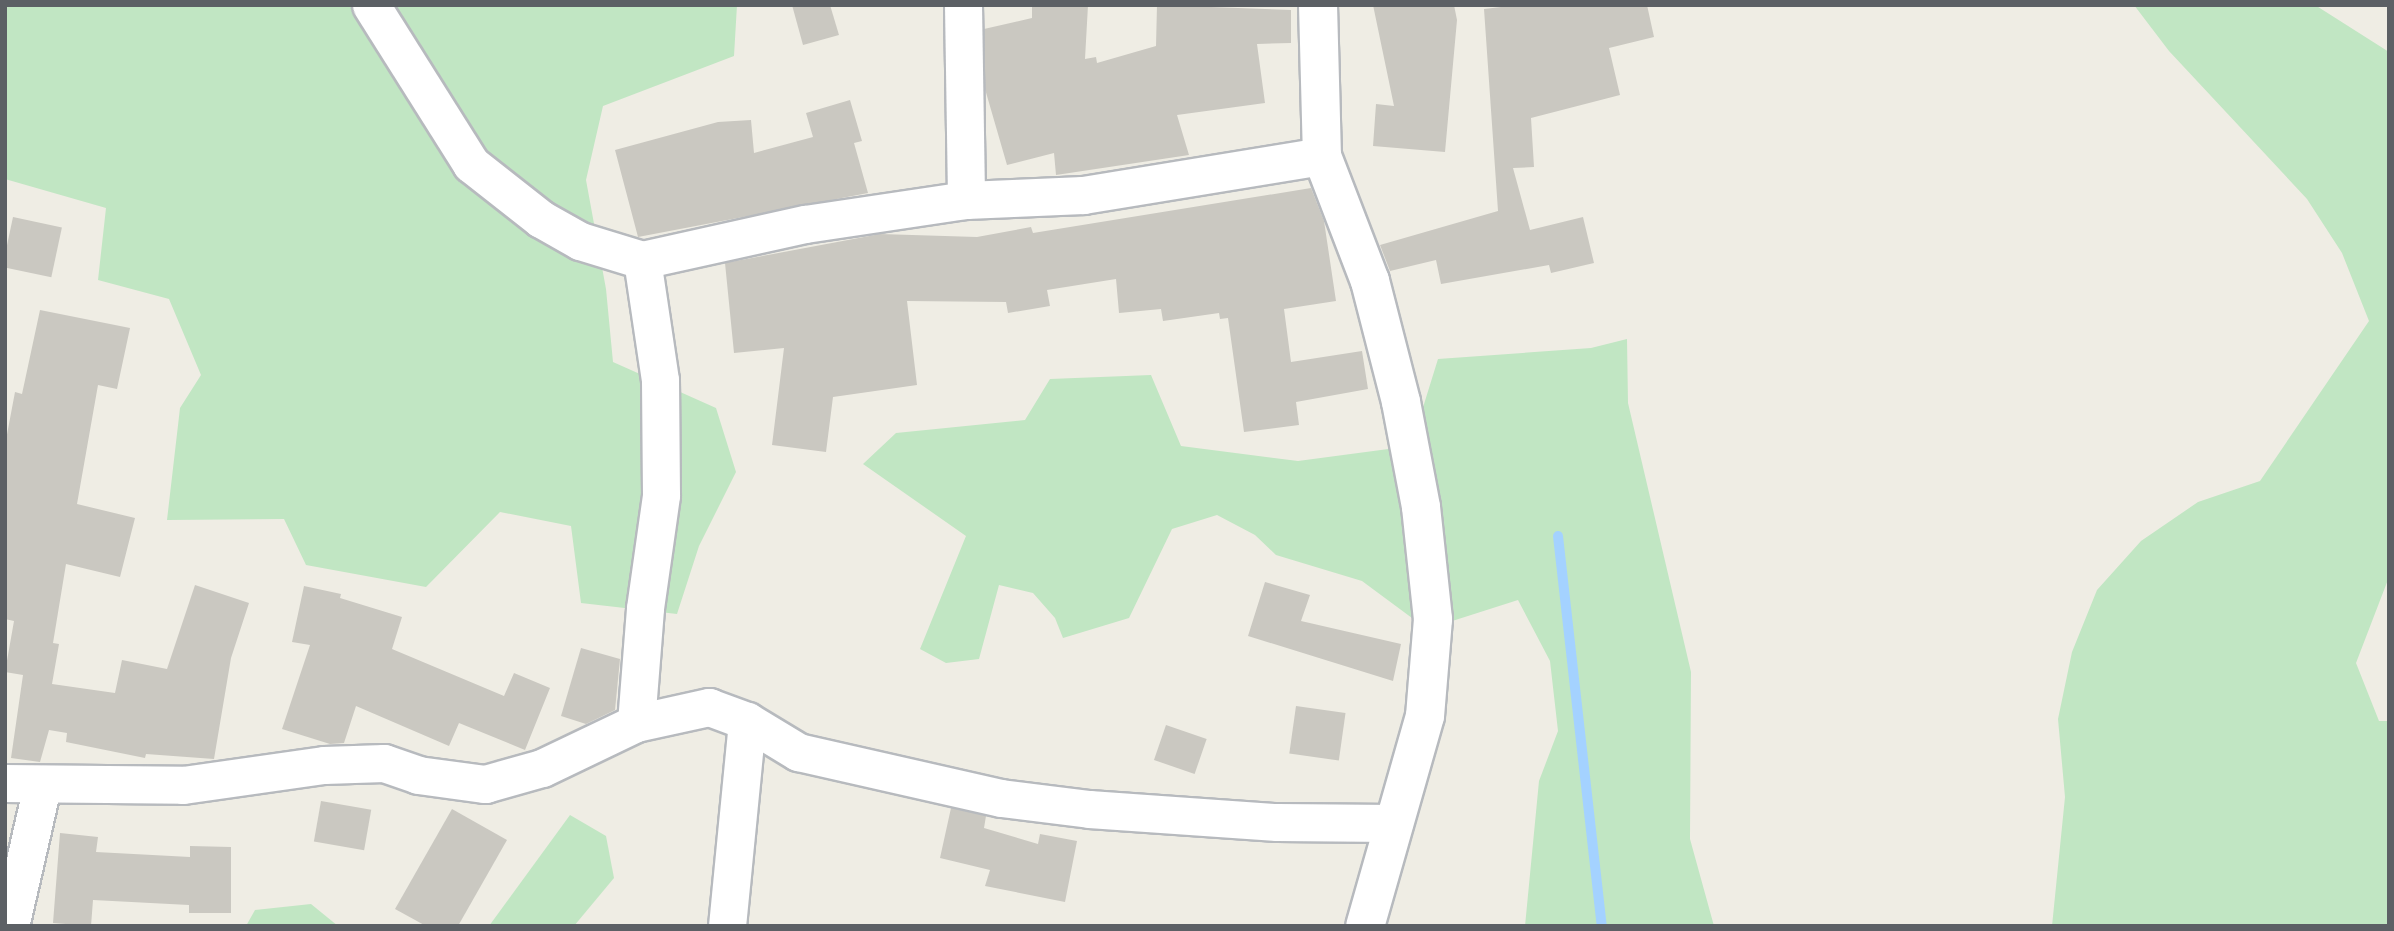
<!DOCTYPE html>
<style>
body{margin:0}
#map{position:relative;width:2394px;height:931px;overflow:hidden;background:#efede4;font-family:Signika,sans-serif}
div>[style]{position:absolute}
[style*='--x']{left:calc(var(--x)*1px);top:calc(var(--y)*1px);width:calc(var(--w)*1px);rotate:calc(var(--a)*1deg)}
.green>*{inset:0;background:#c1e6c3}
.stream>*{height:10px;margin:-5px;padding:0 5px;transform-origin:5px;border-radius:5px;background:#a4d2ff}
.building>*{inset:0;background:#cac8c1;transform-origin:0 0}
.roads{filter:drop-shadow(2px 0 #b7babe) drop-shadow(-2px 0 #b7babe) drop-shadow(0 2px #b7babe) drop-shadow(0 -2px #b7babe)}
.minor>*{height:37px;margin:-18.5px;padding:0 18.5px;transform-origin:18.5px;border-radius:18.5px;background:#fff}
.secondary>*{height:38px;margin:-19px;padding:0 19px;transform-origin:19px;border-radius:19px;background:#fff}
span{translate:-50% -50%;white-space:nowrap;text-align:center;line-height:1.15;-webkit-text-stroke:7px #fff;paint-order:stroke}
.frame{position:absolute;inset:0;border:7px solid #5c6065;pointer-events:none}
</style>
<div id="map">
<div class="green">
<i style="clip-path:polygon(5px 5px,737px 5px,734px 56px,603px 106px,586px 180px,606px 289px,613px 362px,716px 408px,736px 472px,699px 546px,677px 614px,581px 603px,571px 526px,500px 512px,426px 587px,306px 565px,284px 519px,167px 520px,180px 408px,201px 375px,169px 299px,98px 280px,106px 208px,5px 179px)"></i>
<i style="clip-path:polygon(2134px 5px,2315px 5px,2389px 52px,2389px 577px,2356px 663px,2379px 721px,2389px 721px,2389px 926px,2052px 926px,2065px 797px,2058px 719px,2072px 652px,2097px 590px,2141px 541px,2198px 502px,2260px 481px,2369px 321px,2342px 253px,2307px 199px,2169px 51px)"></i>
<i style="clip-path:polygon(1627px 339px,1628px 403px,1691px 672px,1690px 839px,1714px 926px,1525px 926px,1539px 781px,1558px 731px,1550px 661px,1518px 600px,1446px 623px,1412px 618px,1362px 581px,1276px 555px,1255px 535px,1217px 515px,1172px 529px,1129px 618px,1063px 638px,1055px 618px,1033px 593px,999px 585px,979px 659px,946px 663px,920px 649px,966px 536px,863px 464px,896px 433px,1025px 420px,1050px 379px,1151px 375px,1181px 446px,1298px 461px,1411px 446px,1438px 359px,1591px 348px)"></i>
<i style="clip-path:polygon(570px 815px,606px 836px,614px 878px,574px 926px,489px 926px)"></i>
<i style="clip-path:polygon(311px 904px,338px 926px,246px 926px,255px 910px)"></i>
</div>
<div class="stream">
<i style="--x:1558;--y:536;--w:392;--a:83.6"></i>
</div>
<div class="building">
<i style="clip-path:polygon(792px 5px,830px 5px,839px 35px,803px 45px)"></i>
<i style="clip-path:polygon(1032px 5px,1088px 5px,1085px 59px,1096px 57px,1097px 63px,1156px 46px,1157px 5px,1291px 10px,1291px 43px,1257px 44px,1265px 103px,1177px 115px,1189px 155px,1056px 175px,1054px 153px,1007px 165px,985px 89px,984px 29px,1032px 18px)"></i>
<i style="clip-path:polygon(1373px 5px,1454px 5px,1457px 20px,1445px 152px,1373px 146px,1376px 104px,1394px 106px)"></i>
<i style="clip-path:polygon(1518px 5px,1647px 5px,1654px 37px,1609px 48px,1620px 95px,1531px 118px,1534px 167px,1513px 168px,1530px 230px,1583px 217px,1594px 263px,1551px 273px,1549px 265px,1441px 284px,1436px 260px,1390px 271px,1380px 245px,1498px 211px,1484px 9px)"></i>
<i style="clip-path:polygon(850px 100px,862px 141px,854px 143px,868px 193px,638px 237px,615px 150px,718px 122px,751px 120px,754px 153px,813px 137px,806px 113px)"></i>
<i style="clip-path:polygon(1311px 188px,1324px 221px,1336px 301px,1284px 309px,1291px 362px,1362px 351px,1368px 389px,1296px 402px,1299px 425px,1244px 432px,1228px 318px,1220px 319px,1219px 313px,1163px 321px,1161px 309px,1119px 313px,1116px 279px,1047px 290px,1050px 306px,1008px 313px,1006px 302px,907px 301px,917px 385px,833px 397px,826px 452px,772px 445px,784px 348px,734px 353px,725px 263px,880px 234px,977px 237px,1031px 227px,1033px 233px)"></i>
<i style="left:13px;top:217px;width:50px;height:51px;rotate:12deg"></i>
<i style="clip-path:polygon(40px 310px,130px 328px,117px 389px,98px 385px,77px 504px,135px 518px,120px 577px,66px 564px,53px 643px,59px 644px,52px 684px,115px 693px,122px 660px,167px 669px,195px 585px,249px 603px,231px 658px,214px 759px,146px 754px,145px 758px,66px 742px,67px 733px,49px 730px,40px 762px,11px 758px,23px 675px,5px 672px,14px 621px,5px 619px,5px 445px,15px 392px,22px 394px)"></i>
<i style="clip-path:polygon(1265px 582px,1310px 595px,1301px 621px,1401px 644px,1393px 681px,1248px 636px)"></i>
<i style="clip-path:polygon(304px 586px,341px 594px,340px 598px,402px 617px,392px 649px,504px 696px,514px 673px,550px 688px,525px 750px,459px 723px,449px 746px,356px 706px,344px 743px,330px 744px,282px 729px,310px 645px,292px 642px)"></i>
<i style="clip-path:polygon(581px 648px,620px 659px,615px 710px,586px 724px,561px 716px)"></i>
<i style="left:1296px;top:706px;width:50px;height:48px;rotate:8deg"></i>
<i style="left:1166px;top:725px;width:43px;height:37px;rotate:19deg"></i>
<i style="left:321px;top:801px;width:51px;height:41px;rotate:10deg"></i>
<i style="clip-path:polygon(951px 808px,986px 816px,984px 828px,1038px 844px,1040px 834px,1077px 841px,1065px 902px,985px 886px,990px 870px,940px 858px)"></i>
<i style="clip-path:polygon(452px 809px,507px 840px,458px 926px,426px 926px,395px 909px)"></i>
<i style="clip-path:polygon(60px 833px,98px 837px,96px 852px,190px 857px,190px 846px,231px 847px,231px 913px,189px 913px,189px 905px,93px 900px,91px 926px,53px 923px)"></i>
</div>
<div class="roads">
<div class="minor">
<i style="--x:371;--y:5;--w:188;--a:57.8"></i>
<i style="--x:471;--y:164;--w:89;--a:38.2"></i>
<i style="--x:541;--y:219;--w:45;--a:29.4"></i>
<i style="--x:580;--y:241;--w:65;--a:17"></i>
<i style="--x:642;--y:260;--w:167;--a:-12.5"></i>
<i style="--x:805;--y:224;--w:163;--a:-8.5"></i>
<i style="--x:966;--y:200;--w:117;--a:-2.4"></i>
<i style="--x:1083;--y:195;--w:242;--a:-9.3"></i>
<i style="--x:963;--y:5;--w:195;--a:89.1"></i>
<i style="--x:636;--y:723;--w:115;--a:-85.5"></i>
<i style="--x:645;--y:608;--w:114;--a:-81.9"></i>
<i style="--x:661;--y:495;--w:115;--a:-90.5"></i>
<i style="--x:660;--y:380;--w:121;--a:-98.5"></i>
<i style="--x:5;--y:783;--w:178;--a:0.6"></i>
<i style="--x:183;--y:785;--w:142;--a:-8.1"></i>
<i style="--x:324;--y:765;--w:60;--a:-1.9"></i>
<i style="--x:384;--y:763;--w:36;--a:19"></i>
<i style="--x:418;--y:775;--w:68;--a:7.7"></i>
<i style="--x:485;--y:784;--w:59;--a:-15.7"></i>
<i style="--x:542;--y:768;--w:104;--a:-25.6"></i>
<i style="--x:636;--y:723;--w:75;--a:-12.4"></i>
<i style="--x:709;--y:707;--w:40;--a:20.2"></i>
<i style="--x:747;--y:721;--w:60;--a:31.3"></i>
<i style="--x:798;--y:752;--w:208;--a:12.8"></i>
<i style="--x:1001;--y:798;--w:89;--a:7.1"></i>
<i style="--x:1089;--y:809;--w:188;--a:4"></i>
<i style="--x:1277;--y:822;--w:117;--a:0.5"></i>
<i style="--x:10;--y:926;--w:144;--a:-77.1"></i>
<i style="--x:727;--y:926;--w:206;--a:-84.4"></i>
</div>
<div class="secondary">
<i style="--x:1318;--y:5;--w:151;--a:88.5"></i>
<i style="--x:1322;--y:156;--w:134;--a:69"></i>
<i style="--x:1370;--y:281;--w:125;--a:75.6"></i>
<i style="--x:1401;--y:402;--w:107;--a:79.2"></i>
<i style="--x:1421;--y:507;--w:113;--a:83.9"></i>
<i style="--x:1433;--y:619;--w:97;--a:94.7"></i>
<i style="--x:1425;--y:716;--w:218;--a:105.9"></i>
</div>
</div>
<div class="frame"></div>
</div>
